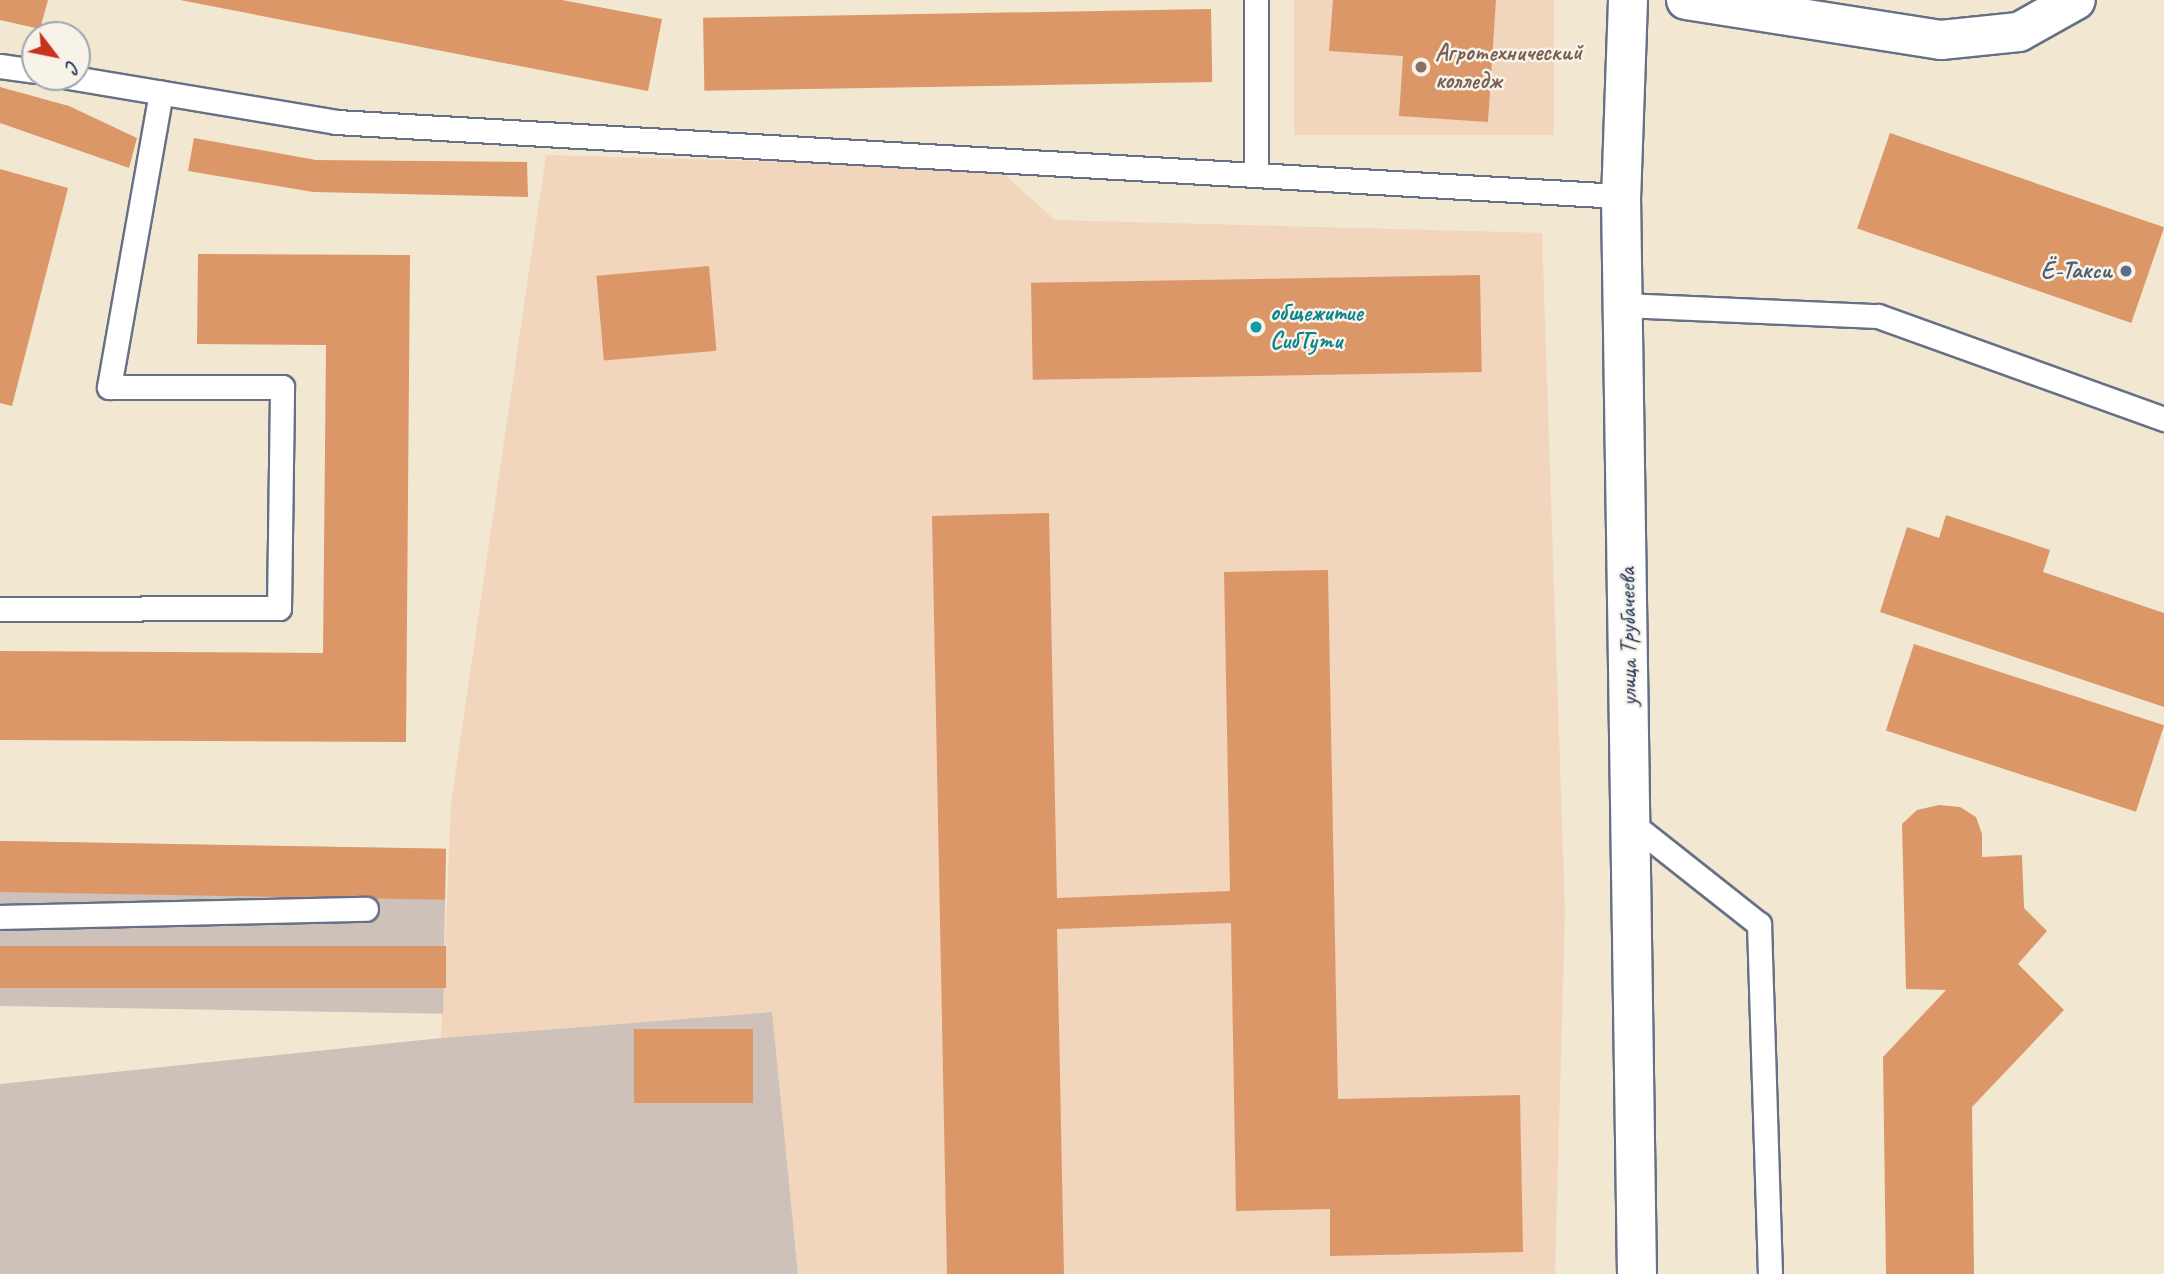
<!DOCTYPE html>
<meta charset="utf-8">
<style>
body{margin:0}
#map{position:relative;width:2164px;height:1274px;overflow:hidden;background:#f2e8d1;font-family:Caveat,sans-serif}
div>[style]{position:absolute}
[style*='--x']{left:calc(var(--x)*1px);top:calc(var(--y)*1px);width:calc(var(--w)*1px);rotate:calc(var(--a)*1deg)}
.built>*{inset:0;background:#f1d5bd;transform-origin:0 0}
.industrial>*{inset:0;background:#cec1ba;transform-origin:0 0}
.building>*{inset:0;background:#dc9768;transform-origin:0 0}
.roads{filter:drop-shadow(2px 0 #667086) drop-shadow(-2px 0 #667086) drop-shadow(0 2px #667086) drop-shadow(0 -2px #667086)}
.lane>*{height:23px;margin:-11.5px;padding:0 11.5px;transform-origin:11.5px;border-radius:11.5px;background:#fff}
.street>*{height:38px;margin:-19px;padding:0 19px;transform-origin:19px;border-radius:19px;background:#fff}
.secondary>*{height:38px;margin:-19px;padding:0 19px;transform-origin:19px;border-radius:19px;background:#fff}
.dots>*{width:19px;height:19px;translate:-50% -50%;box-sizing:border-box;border:4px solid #f7f3e8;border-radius:50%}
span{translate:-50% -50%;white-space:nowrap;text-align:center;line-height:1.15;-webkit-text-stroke:5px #f7f3e8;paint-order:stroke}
.education-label{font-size:24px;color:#785e54;font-weight:700}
.left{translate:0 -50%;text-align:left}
.service-label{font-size:24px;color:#4e5e75;font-weight:700}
.right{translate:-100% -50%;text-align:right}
.culture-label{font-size:24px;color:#0d838f;font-weight:700}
.street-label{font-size:24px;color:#1b2f5e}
.north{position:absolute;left:21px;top:21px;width:70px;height:70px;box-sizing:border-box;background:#f7f3e8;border:2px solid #9fa5b1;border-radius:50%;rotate:122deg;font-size:19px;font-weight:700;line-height:28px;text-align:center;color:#1b2f5e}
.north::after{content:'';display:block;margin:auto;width:24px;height:32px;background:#c8321e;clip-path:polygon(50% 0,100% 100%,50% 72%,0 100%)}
</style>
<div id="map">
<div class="built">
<i style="left:1294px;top:0;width:260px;height:135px"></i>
<i style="clip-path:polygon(546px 155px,997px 168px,1055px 220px,1542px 233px,1565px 912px,1555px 1274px,798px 1274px,771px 1012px,441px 1038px,451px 803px)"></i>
</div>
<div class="industrial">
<i style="left:0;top:841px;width:446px;height:165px;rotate:1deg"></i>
<i style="clip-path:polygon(772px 1012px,798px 1274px,0 1274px,0 1084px,441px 1038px)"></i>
</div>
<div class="building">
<i style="clip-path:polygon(0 0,48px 0,40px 29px,0 20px)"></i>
<i style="clip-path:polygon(180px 0,562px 0,662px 19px,648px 91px)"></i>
<i style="clip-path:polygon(1333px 0,1496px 0,1488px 122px,1399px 116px,1403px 56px,1329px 51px)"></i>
<i style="left:1211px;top:9px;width:73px;height:508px;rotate:89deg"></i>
<i style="clip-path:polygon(0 87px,69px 106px,137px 138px,129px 168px,0 123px)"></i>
<i style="left:1890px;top:133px;width:290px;height:101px;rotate:19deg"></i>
<i style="clip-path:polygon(194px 138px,316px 160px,527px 162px,528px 197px,313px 192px,188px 171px)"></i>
<i style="clip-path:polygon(0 169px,68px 188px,12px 406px,0 403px)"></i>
<i style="clip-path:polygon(198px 254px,410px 255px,406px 742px,0 740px,0 651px,323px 653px,326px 345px,197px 344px)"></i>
<i style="left:709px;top:266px;width:85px;height:113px;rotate:85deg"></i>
<i style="left:1480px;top:275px;width:97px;height:449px;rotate:89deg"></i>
<i style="clip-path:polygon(1049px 513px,1057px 898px,1230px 891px,1224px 572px,1328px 570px,1338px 1099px,1520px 1095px,1523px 1252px,1330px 1256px,1330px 1209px,1236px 1211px,1231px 923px,1057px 929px,1064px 1274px,947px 1274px,932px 516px)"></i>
<i style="clip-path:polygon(1946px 515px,2050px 550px,2043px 572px,2164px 613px,2164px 707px,1880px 612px,1907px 527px,1939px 538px)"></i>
<i style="left:1914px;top:644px;width:263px;height:91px;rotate:18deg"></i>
<i style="clip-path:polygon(1939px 805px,1960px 807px,1976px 817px,1982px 834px,1982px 857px,2022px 855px,2024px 908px,2047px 931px,2018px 964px,2064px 1010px,1972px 1107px,1974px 1274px,1886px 1274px,1883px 1057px,1946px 990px,1906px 989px,1902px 824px,1917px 810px)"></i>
<i style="left:0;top:841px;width:446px;height:51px;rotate:1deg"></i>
<i style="left:446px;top:946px;width:42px;height:446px;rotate:90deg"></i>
<i style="left:634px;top:1029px;width:119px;height:74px"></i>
</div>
<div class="roads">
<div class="lane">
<i style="--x:1256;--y:0;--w:175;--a:90"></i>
<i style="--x:0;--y:66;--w:35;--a:8"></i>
<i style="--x:68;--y:77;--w:272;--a:9.5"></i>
<i style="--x:336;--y:122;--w:1287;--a:3.3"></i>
<i style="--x:1623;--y:305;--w:255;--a:2.5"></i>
<i style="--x:1878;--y:316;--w:304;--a:19.8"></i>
<i style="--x:0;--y:609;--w:279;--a:-0.2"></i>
<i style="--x:279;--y:608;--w:221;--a:-89.2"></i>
<i style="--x:282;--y:387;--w:173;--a:180"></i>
<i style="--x:109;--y:387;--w:299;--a:-80"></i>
<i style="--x:1631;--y:823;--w:163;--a:38.3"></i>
<i style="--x:1759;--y:924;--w:350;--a:88.2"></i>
<i style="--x:0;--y:917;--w:366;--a:-1.3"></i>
</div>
<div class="street">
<i style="--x:1686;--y:0;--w:258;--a:8.9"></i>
<i style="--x:1941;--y:40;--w:78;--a:-5.9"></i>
<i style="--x:2019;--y:32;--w:65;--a:-29.3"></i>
</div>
<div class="secondary">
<i style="--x:1628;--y:0;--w:196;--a:92"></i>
<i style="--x:1621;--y:196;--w:1078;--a:89.15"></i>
</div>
</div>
<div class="dots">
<i style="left:1421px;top:67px;background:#8d6e63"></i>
<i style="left:2126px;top:271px;background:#5c6f8a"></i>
<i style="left:1256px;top:327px;background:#0f9aa8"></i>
</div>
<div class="education-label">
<span class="left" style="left:1435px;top:67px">Агротехнический<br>колледж</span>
</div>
<div class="service-label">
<span class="right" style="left:2112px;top:271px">Ё-Такси</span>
</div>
<div class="culture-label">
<span class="left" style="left:1270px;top:327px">общежитие<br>СибГути</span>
</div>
<div class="street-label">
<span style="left:1628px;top:637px;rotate:-91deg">улица Трубачеева</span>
</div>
<div class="north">С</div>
</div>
